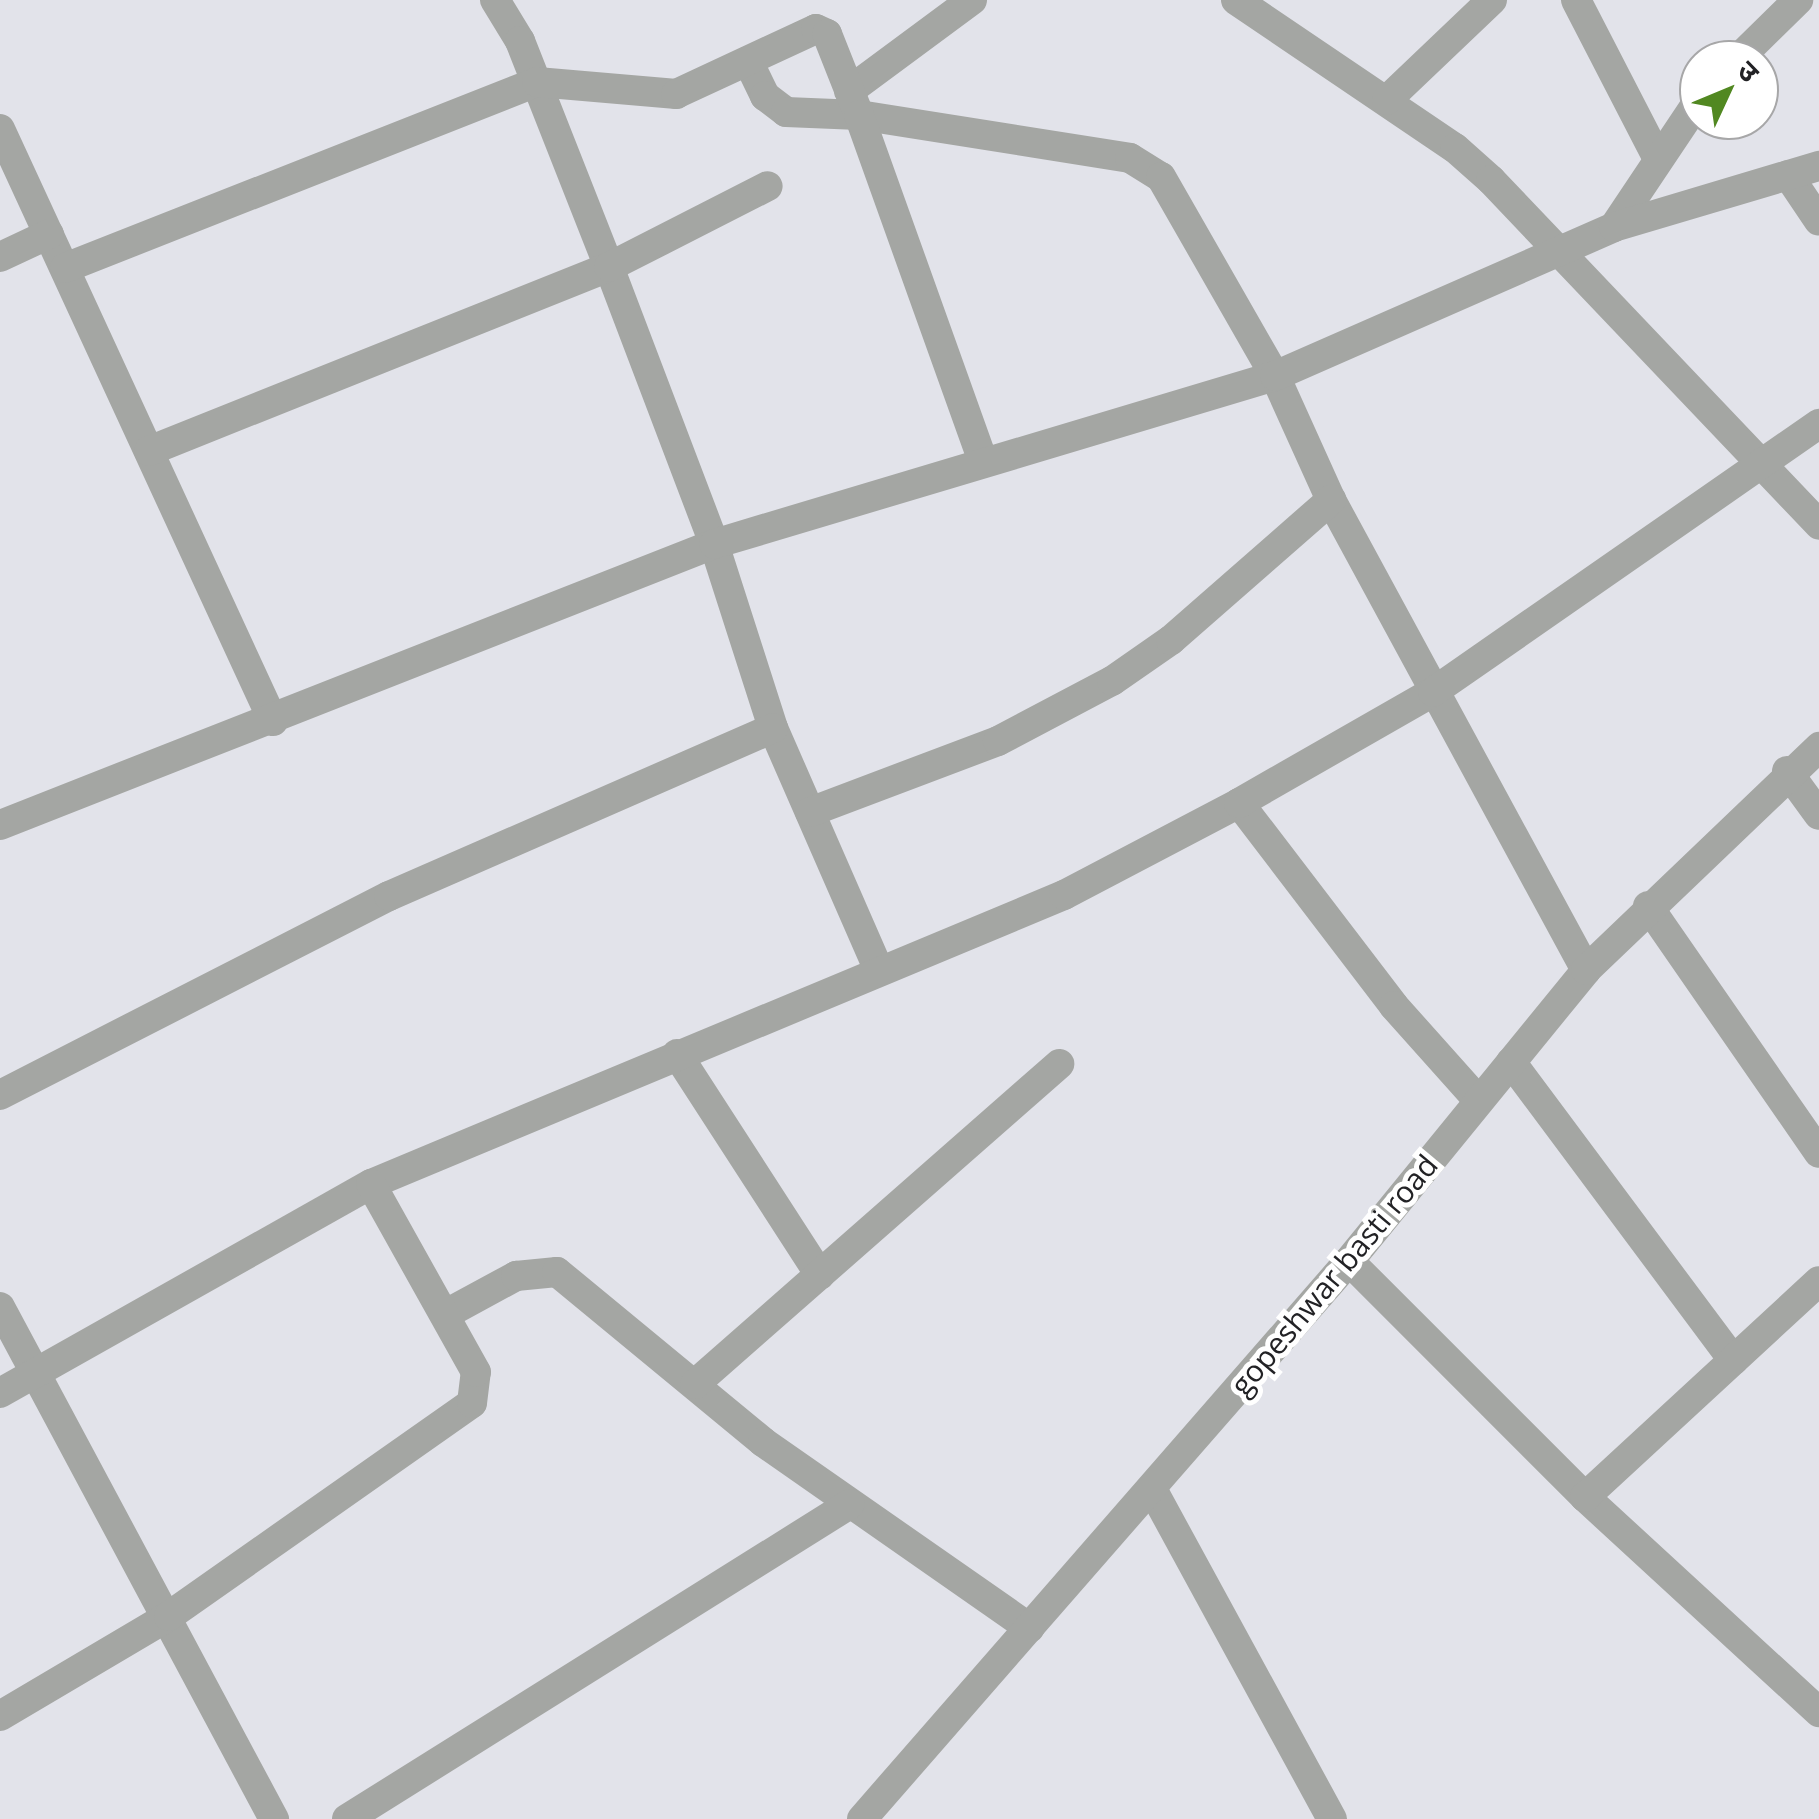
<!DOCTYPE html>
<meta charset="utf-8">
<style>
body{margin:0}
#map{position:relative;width:1819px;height:1819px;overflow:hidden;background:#e2e3ea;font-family:"Open Sans","Noto Sans Devanagari",sans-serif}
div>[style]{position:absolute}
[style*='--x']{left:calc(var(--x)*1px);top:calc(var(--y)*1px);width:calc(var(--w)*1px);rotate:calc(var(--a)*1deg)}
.street>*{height:30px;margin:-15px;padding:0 15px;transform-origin:15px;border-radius:15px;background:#a4a6a3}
span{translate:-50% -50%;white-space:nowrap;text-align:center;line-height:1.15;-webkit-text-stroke:10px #fff;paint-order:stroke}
.street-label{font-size:30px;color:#222225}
.north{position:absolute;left:1679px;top:40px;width:100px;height:100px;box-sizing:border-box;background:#fff;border:2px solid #a7a7a8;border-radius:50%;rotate:46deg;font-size:28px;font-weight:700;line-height:40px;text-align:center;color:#222225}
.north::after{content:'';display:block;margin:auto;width:35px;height:45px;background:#518821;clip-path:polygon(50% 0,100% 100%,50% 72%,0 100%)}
</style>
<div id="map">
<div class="street">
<i style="--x:495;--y:0;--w:48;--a:58.6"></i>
<i style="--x:520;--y:41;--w:243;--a:68.5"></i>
<i style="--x:609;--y:267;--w:296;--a:69.2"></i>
<i style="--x:714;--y:544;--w:193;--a:72.2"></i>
<i style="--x:773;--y:728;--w:262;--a:66.4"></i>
<i style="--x:1236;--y:0;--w:264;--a:34.1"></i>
<i style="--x:1455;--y:148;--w:48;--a:41.6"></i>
<i style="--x:1491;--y:180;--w:476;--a:46.4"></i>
<i style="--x:1576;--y:0;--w:177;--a:62.7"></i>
<i style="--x:1737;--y:60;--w:86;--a:-44.5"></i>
<i style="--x:748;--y:61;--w:39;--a:64"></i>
<i style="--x:765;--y:96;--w:26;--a:37"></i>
<i style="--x:786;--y:112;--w:73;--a:2.4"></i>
<i style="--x:859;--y:115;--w:274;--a:9"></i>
<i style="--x:1130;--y:158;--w:36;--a:32"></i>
<i style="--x:1161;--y:177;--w:229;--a:60.2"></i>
<i style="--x:1275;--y:376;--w:136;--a:65.7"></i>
<i style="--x:1331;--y:500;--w:535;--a:61.52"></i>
<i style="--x:849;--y:91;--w:153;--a:-36.5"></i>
<i style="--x:1387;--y:100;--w:145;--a:-43.6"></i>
<i style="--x:0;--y:129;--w:652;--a:65.24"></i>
<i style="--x:1788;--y:175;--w:55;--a:56"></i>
<i style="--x:1614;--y:227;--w:153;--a:-56.2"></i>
<i style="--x:0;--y:257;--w:54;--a:-25.1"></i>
<i style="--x:65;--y:268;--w:507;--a:-21.51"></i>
<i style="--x:537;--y:82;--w:140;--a:4.9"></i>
<i style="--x:676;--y:94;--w:154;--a:-24.9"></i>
<i style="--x:816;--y:29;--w:12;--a:24"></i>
<i style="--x:827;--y:34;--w:87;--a:68.4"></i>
<i style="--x:859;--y:115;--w:368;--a:70.3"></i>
<i style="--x:149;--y:451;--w:495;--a:-21.8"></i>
<i style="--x:609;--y:267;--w:178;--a:-27"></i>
<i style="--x:1787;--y:771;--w:54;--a:54"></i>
<i style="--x:1239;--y:803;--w:255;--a:52.6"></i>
<i style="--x:1394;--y:1006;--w:127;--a:48.2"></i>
<i style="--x:810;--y:812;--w:201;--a:-20.7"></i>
<i style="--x:998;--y:741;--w:129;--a:-27.8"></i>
<i style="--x:1112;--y:681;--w:72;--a:-34.8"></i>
<i style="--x:1171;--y:640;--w:213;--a:-41.2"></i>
<i style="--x:0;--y:825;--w:767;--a:-21.48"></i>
<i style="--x:714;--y:544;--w:586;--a:-16.67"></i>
<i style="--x:1275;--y:376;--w:370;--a:-23.7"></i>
<i style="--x:1614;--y:227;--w:214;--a:-16.6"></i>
<i style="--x:1648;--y:906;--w:300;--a:55.3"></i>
<i style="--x:677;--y:1054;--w:263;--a:57.1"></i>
<i style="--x:1511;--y:1062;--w:372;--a:53.3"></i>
<i style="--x:0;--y:1095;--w:437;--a:-27.1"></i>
<i style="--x:389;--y:896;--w:419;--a:-23.6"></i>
<i style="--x:1349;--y:1261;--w:334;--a:45"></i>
<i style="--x:1585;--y:1497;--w:318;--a:42.6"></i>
<i style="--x:0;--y:1307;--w:581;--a:61.85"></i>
<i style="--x:446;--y:1314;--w:80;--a:-28.5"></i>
<i style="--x:516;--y:1276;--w:41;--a:-5.6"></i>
<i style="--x:557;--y:1272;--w:267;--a:39.5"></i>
<i style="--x:763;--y:1442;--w:325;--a:34.9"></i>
<i style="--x:695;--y:1384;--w:485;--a:-41.3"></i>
<i style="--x:0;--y:1393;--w:426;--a:-29.4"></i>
<i style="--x:371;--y:1184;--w:751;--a:-22.64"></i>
<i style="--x:1064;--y:895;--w:198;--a:-27.7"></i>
<i style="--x:1239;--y:803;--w:224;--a:-29.8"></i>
<i style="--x:1433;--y:692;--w:470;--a:-34.8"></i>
<i style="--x:1152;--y:1489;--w:376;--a:61.4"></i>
<i style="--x:1585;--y:1497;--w:318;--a:-42.7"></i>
<i style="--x:0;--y:1716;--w:196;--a:-30.6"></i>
<i style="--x:169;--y:1616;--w:370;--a:-35.1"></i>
<i style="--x:472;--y:1403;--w:31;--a:-83"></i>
<i style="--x:476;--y:1372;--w:215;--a:-119.2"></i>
<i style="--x:347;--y:1819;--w:593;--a:-32.06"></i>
<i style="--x:862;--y:1819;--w:741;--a:-48.89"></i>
<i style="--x:1349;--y:1261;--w:375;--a:-50.8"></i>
<i style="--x:1586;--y:970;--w:323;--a:-43.7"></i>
</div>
<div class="street-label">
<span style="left:1334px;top:1275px;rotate:-50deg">gopeshwar basti road</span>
</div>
<div class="north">उ</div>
</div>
